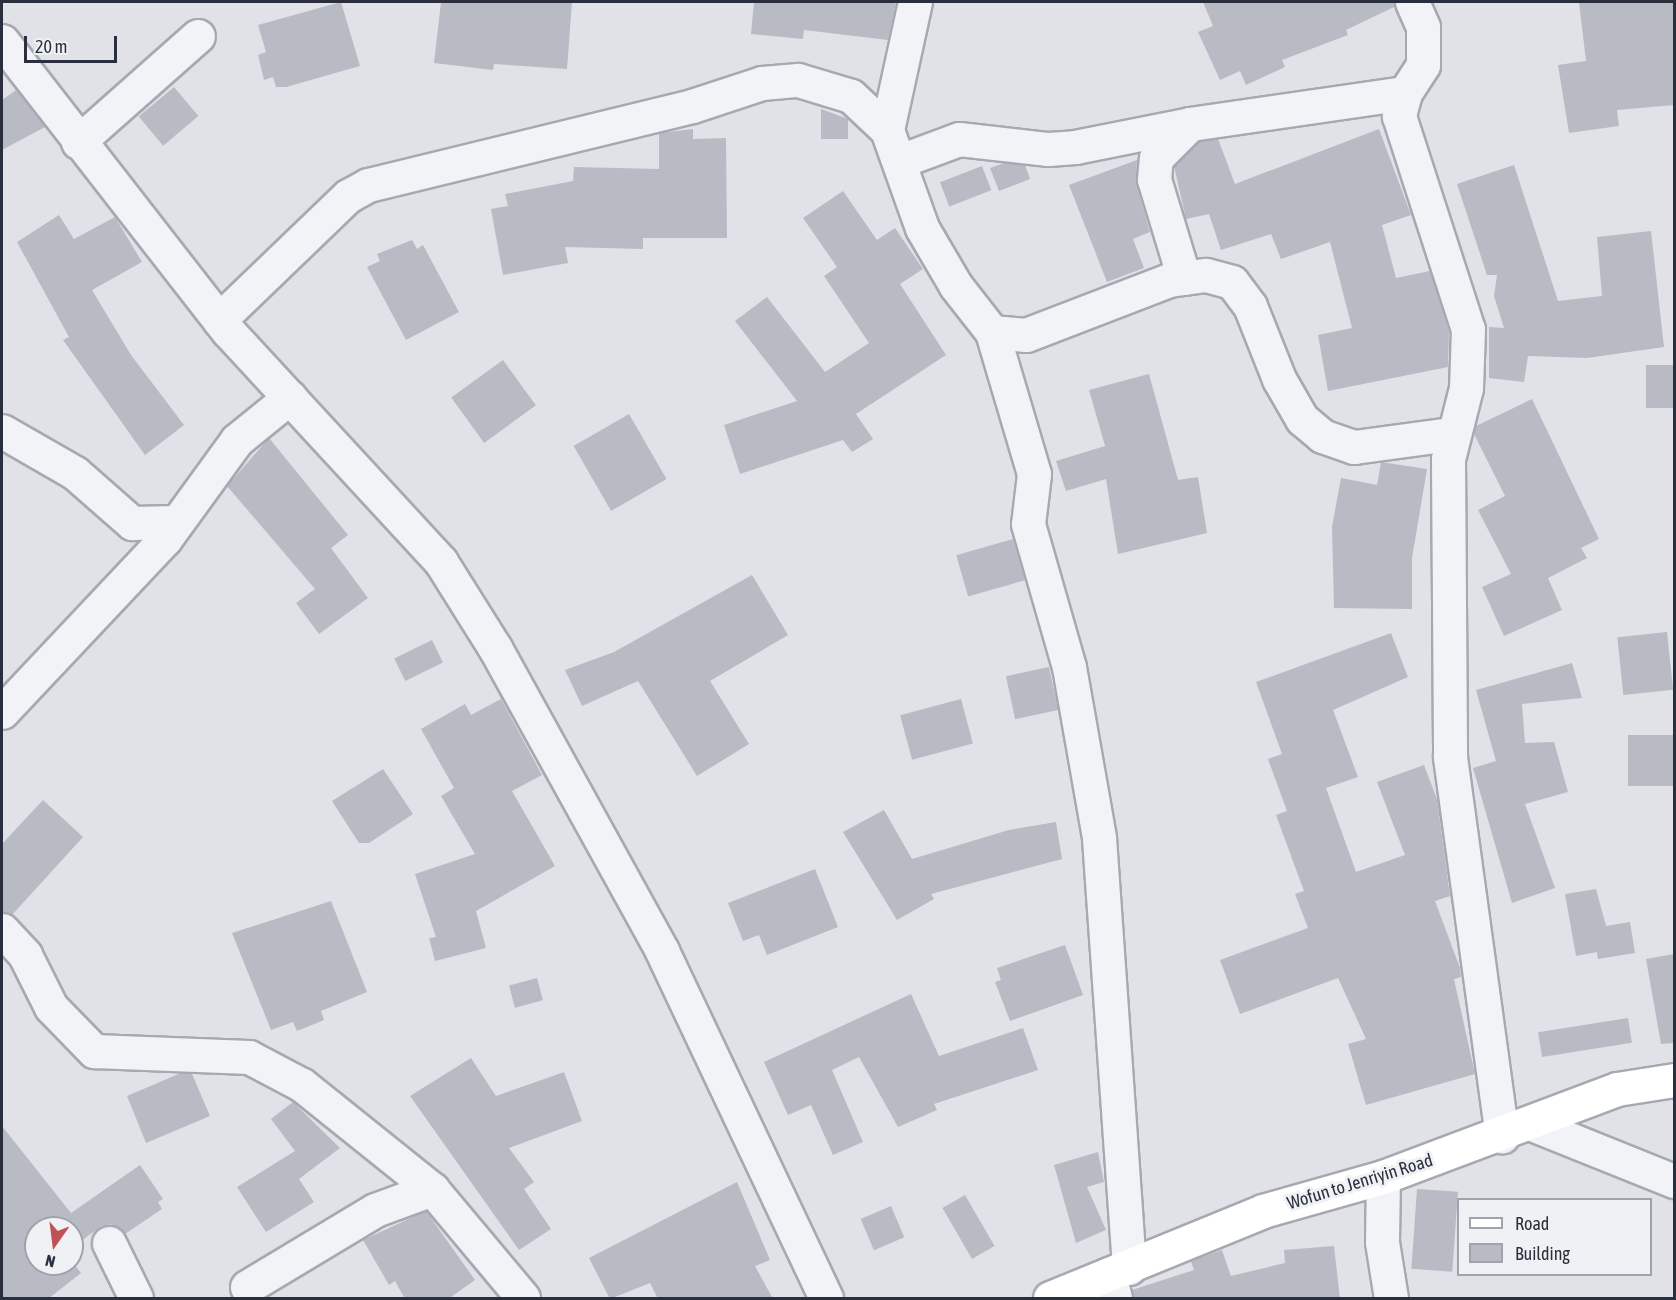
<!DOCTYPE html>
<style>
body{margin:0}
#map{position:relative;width:1676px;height:1300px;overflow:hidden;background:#e0e2e7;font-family:"Asap Condensed",sans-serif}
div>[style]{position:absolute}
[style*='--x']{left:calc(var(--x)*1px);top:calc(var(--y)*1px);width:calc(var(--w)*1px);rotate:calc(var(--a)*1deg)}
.building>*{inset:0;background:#b8bbc4;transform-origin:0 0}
.roads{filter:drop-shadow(2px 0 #a6a9b1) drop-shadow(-2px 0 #a6a9b1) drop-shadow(0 2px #a6a9b1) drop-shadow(0 -2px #a6a9b1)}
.street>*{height:33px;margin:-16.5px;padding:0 16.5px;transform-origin:16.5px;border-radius:16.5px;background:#f2f3f6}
.secondary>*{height:33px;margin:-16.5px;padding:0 16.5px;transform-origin:16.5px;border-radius:16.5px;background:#fff}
span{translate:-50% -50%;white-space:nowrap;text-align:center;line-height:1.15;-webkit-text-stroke:6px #eff1f5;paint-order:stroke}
.street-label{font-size:18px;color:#2a2f3d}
.frame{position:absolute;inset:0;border:3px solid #2a2f3d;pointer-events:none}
.legend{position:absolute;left:1457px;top:1198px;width:195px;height:78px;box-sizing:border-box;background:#eff1f5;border:2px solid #a0a3ab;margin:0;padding:8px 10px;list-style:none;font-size:18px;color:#2a2f3d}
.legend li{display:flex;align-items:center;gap:12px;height:30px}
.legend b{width:30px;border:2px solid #a0a3ab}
.north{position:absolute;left:24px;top:1216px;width:60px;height:60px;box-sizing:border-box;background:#eff1f5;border:2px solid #a0a3ab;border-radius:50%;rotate:194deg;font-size:16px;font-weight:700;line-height:24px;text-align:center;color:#2a2f3d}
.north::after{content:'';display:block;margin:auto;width:21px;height:27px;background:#c05154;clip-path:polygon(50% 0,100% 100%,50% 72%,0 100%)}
.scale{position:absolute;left:24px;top:36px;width:93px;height:27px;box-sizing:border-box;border:3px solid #2a2f3d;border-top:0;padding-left:8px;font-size:18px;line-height:21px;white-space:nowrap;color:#2a2f3d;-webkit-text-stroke:4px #eff1f5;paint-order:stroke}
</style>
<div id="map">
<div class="building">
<i style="clip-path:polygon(341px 2px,360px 66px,286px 87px,276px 87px,273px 77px,264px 80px,258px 55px,266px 52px,258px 25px)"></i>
<i style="clip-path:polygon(441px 2px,572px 2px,567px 69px,494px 64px,493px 70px,434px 63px)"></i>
<i style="clip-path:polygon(754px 2px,896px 2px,888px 40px,804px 30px,803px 39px,751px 34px)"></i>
<i style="clip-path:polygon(1203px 2px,1394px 2px,1394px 7px,1346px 30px,1348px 35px,1282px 60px,1285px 67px,1246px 85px,1240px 71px,1220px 80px,1198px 32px,1213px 26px)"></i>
<i style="clip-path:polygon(1579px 2px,1674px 2px,1674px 105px,1617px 110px,1619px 126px,1569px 133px,1558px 65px,1586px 61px)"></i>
<i style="left:174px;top:87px;width:38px;height:46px;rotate:50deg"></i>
<i style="clip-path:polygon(16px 90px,45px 127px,2px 150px,2px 100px)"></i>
<i style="clip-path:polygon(821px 109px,848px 119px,848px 139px,821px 139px)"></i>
<i style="clip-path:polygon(693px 129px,693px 139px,726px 138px,727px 238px,643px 238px,643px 249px,565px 247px,568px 263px,503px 275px,491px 209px,508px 206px,505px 194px,573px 181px,574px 167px,659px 169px,659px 133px)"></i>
<i style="clip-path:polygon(1379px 129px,1411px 215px,1382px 225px,1396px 278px,1430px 271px,1449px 332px,1448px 367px,1328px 391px,1318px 335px,1352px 328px,1330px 242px,1281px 259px,1271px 234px,1221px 250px,1209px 214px,1186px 219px,1174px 166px,1199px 142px,1218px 139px,1235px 184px)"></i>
<i style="clip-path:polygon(1137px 160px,1136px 184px,1150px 232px,1133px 239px,1144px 268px,1107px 282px,1069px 185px)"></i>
<i style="clip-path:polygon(1004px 163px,1025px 165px,1030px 179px,999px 191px,990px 168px)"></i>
<i style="clip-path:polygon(1514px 165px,1558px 301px,1602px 296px,1597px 237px,1651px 231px,1664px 347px,1587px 358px,1528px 356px,1524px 382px,1489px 378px,1489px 327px,1504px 328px,1494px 296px,1497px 275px,1487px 275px,1457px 184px)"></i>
<i style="left:982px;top:166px;width:26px;height:45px;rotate:69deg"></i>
<i style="clip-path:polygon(843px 191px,877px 240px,895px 228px,923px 269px,900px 284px,946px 355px,856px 414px,873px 439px,852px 452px,843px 440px,740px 474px,724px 425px,797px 401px,735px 321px,767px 297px,825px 372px,869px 343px,824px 276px,837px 267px,803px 218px)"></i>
<i style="clip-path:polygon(59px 215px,74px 239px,115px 217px,142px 262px,92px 290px,131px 355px,184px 425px,145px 455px,63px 340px,69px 337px,17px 242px)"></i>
<i style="clip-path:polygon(412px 240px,417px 249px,423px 245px,459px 312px,406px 340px,367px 267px,380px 261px,377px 254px)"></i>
<i style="left:503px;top:360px;width:56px;height:64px;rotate:54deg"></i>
<i style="left:1674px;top:365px;width:43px;height:28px;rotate:90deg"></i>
<i style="clip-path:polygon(1149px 374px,1178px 480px,1198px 477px,1207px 533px,1118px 554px,1106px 479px,1066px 491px,1056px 461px,1105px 446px,1089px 390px)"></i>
<i style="clip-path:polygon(1532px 399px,1599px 539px,1581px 548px,1587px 558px,1548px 578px,1562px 610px,1504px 636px,1482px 587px,1511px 574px,1478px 510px,1505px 496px,1474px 434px,1476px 426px)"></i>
<i style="left:629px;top:414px;width:75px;height:64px;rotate:60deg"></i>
<i style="clip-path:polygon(269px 438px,348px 535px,331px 548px,368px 598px,319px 634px,296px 603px,315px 589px,227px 486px)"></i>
<i style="clip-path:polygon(1381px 462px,1427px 469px,1412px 558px,1412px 609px,1334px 608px,1332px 527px,1341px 478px,1377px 485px)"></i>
<i style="left:1013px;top:539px;width:43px;height:59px;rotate:74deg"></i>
<i style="clip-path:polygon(752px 575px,788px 635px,710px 681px,749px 744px,697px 776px,638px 681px,582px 706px,565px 670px,614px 652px)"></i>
<i style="left:1667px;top:632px;width:58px;height:50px;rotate:84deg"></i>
<i style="clip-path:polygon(1391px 633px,1408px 677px,1333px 710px,1358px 777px,1326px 788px,1356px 872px,1405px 855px,1377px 782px,1424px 765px,1437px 799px,1450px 896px,1435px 901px,1460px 968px,1461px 977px,1454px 979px,1475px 1074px,1366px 1105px,1348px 1044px,1366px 1039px,1338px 978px,1240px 1014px,1220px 960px,1308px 928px,1295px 894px,1304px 891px,1276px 815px,1287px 811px,1268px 759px,1282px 754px,1256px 682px)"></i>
<i style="left:432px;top:640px;width:25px;height:42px;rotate:64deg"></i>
<i style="clip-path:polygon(1572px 663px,1582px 698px,1522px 704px,1525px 743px,1554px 742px,1568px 792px,1525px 804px,1555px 888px,1512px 903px,1473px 768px,1496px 761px,1476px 690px)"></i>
<i style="left:1049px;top:667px;width:44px;height:44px;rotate:78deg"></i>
<i style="clip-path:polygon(501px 699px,542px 775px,512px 791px,555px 866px,476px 911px,486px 948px,435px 961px,429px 938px,436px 937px,415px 874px,475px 854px,441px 796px,454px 788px,421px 729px,465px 704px,471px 715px)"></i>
<i style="left:961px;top:699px;width:46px;height:63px;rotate:75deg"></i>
<i style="left:1674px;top:735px;width:51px;height:46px;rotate:90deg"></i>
<i style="clip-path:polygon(383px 769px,413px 814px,369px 843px,359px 843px,332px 801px)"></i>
<i style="clip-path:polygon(43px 800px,83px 837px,12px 915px,2px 912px,2px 844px)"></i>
<i style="clip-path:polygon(884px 810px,912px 859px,1009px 830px,1056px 822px,1062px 859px,931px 894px,934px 899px,897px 920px,843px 832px)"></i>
<i style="clip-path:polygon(815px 869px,838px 927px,767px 955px,759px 935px,743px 941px,728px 903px)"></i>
<i style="clip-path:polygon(1596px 889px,1606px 926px,1630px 922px,1635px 953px,1598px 959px,1597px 952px,1576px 956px,1565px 894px)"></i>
<i style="clip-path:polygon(331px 901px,367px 992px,321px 1011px,324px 1020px,297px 1031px,293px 1022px,271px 1030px,232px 933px)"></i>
<i style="clip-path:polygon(1065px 945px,1083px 995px,1010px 1021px,995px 982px,1001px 980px,997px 968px)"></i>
<i style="clip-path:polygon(1674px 954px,1674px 1043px,1661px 1044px,1646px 959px)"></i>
<i style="left:537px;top:978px;width:23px;height:29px;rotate:75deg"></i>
<i style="clip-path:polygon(911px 994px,939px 1056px,1023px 1028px,1038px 1070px,934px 1104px,937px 1110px,898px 1127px,859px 1057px,832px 1070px,863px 1142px,833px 1155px,811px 1105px,788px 1115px,764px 1062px)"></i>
<i style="left:1628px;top:1018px;width:25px;height:91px;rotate:81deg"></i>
<i style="clip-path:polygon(471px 1058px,496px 1096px,564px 1072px,582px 1121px,509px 1148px,534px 1182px,524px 1189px,551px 1229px,519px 1250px,410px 1096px)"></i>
<i style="clip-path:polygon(181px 1073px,192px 1074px,210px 1116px,146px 1143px,127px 1096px)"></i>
<i style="clip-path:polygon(293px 1102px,340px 1148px,299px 1179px,314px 1202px,266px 1232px,237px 1187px,295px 1151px,271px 1119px)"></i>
<i style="clip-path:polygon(2px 1126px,71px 1213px,140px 1165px,163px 1199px,158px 1202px,162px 1209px,125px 1234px,111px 1224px,101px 1226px,72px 1248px,72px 1228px,36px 1228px,36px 1264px,72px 1261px,81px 1273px,48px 1299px,2px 1299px)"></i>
<i style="clip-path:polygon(1098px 1152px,1104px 1182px,1087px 1187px,1106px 1230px,1076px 1243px,1054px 1165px)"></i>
<i style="clip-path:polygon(737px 1182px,770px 1260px,755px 1266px,773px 1299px,658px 1299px,650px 1283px,610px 1299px,589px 1258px)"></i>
<i style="left:1417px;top:1189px;width:41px;height:80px;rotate:4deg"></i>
<i style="left:965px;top:1195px;width:59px;height:26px;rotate:60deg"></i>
<i style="left:891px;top:1206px;width:34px;height:33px;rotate:67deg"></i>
<i style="clip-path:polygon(426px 1211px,475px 1280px,448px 1299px,405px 1299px,395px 1281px,389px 1285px,363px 1240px)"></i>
<i style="clip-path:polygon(1334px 1246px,1340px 1299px,1133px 1299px,1132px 1290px,1194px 1270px,1191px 1261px,1222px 1250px,1231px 1276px,1285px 1263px,1284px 1250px)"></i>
</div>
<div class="roads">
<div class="street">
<i style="--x:1412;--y:2;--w:27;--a:66"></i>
<i style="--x:1423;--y:27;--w:38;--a:90"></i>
<i style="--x:1423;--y:65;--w:33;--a:123"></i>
<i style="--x:1405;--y:93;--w:24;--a:105"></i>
<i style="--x:1399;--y:116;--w:224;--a:72.1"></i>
<i style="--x:1468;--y:329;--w:59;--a:91.9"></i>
<i style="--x:1466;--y:388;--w:73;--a:104.2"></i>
<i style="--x:1448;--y:459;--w:298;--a:89.6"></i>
<i style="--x:1450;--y:757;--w:383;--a:82.2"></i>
<i style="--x:2;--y:41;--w:368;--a:52.1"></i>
<i style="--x:228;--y:331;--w:314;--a:47.3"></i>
<i style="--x:441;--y:562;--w:102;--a:57.9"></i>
<i style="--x:495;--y:648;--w:346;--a:61.1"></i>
<i style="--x:662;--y:951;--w:384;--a:64.7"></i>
<i style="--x:887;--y:130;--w:131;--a:-77.7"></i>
<i style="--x:78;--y:142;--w:160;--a:-41.5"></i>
<i style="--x:900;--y:161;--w:63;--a:-20.4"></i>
<i style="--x:959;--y:139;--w:90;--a:6.4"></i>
<i style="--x:1048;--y:149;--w:27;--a:-4"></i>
<i style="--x:1075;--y:147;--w:117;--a:-11.3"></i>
<i style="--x:1190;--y:124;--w:217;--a:-8.2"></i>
<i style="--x:1184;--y:278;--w:103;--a:-106.9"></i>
<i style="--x:1154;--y:179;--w:21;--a:-85"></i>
<i style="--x:1156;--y:158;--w:48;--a:-45"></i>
<i style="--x:219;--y:320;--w:179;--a:-43.9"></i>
<i style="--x:348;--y:196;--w:23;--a:-29"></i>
<i style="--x:368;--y:185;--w:333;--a:-13.7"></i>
<i style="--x:692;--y:106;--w:74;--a:-18.2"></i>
<i style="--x:762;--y:83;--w:36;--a:-5"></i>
<i style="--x:798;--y:80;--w:55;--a:16.8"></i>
<i style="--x:851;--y:96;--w:50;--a:43.4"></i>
<i style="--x:887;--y:130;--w:104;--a:70.3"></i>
<i style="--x:922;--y:228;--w:67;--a:59.6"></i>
<i style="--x:956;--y:286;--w:58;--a:52"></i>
<i style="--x:992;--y:332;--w:34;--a:5"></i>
<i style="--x:1026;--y:335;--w:153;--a:-21"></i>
<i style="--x:1169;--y:280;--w:37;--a:-8"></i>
<i style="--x:1206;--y:275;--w:27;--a:15"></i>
<i style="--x:1232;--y:282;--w:30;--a:53"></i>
<i style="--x:1250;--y:306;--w:79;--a:68.3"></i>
<i style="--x:1279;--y:379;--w:46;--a:60.1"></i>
<i style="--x:1302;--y:419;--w:26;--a:40"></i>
<i style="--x:1322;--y:436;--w:34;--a:19"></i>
<i style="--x:1354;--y:447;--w:97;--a:-7.7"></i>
<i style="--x:992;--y:332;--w:148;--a:73.5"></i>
<i style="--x:1034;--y:474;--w:50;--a:96.8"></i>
<i style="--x:1028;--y:524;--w:149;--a:74"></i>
<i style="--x:1069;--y:667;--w:174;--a:80"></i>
<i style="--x:1099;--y:838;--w:431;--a:86"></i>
<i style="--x:2;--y:431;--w:84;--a:29.9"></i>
<i style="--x:75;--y:473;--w:76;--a:41.3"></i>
<i style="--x:132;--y:523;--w:44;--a:-1.3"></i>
<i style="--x:2;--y:712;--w:238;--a:-46.7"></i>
<i style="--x:165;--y:539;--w:122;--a:-54"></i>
<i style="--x:237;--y:440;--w:68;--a:-39.1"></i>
<i style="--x:2;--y:930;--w:34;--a:47"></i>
<i style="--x:25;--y:955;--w:58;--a:63.4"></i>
<i style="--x:51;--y:1007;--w:62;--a:45.7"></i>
<i style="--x:94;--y:1051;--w:155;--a:2.2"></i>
<i style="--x:249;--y:1057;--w:60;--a:27.8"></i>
<i style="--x:302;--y:1085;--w:166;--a:38.7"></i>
<i style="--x:432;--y:1189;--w:142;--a:50.1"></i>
<i style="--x:1532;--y:1124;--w:153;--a:21.9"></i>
<i style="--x:1383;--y:1177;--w:65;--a:90.9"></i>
<i style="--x:1382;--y:1242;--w:57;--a:80.9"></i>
<i style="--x:109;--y:1243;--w:61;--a:63.9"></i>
<i style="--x:1109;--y:1274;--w:25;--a:76"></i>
<i style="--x:247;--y:1287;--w:149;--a:-31"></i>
<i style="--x:375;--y:1210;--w:61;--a:-20.2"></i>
</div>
<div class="secondary">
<i style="--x:1050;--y:1298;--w:230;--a:-22.2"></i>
<i style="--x:1263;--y:1211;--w:125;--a:-15.8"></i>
<i style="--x:1383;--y:1177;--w:250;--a:-20.6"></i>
<i style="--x:1617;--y:1089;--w:58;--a:-9"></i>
</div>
</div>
<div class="street-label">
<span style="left:1360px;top:1182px;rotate:-17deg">Wofun to Jenriyin Road</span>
</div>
<div class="frame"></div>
<ul class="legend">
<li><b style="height:8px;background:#fff"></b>Road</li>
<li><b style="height:16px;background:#b8bbc4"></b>Building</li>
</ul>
<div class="north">N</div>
<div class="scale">20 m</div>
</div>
